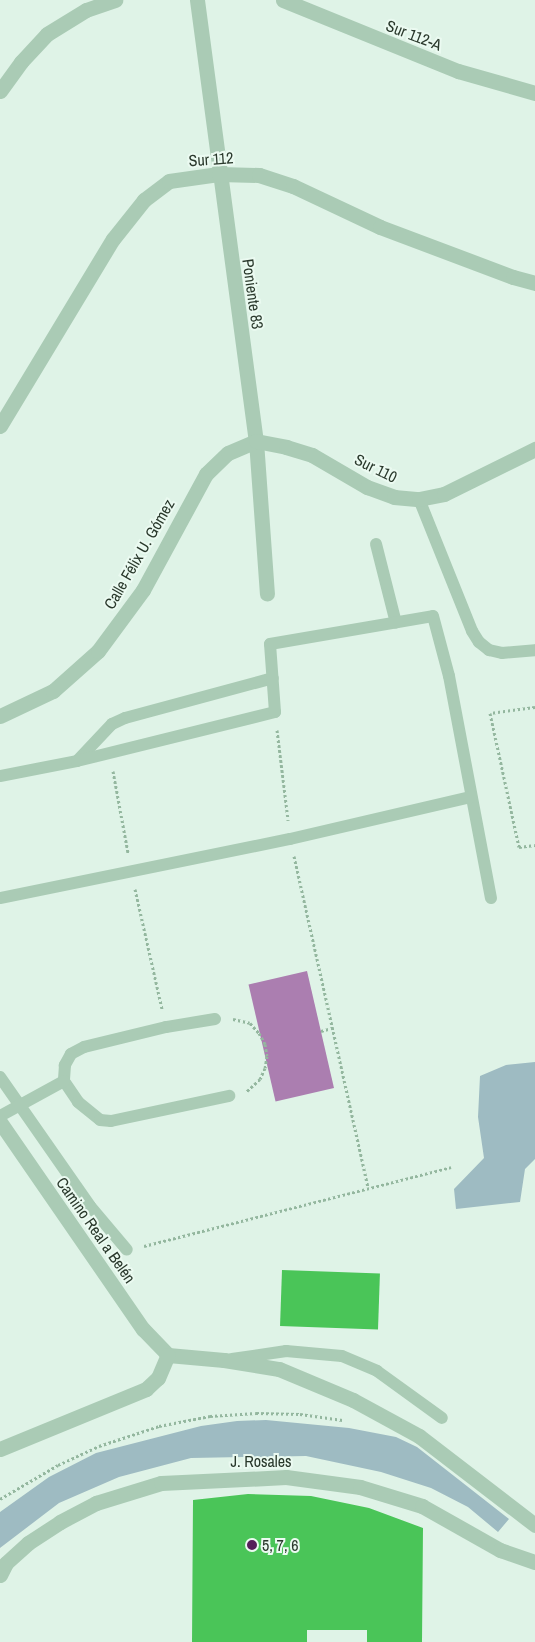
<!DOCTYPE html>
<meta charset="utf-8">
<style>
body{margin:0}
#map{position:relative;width:535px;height:1642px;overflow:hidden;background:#dff3e7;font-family:"Archivo Narrow",sans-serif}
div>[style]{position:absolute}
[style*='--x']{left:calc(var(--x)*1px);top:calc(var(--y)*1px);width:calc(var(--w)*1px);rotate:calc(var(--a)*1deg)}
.green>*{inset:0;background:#9ebbc2}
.water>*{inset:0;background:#ab7eb0;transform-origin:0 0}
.building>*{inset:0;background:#4ac558;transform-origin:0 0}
.path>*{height:3px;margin-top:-1.5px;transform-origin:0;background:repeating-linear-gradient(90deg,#94b79f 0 2.5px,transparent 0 5px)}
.lane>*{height:12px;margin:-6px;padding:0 6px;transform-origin:6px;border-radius:6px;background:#aacbb5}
.street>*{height:15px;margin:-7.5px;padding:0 7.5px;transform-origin:7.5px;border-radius:7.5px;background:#aacbb5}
.dots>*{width:14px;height:14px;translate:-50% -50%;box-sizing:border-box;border:2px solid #ebfaf1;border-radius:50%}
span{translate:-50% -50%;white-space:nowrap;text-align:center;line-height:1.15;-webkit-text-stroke:4px #ebfaf1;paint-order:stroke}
.street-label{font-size:16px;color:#2a392c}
.poi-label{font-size:16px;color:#2a392c}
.left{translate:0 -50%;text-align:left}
</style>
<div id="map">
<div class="green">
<i style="clip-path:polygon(535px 1062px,535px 1159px,525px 1169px,520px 1202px,456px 1209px,454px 1189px,484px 1158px,478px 1117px,480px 1076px,506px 1065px)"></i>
<i style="clip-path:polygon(266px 1420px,349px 1428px,396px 1437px,417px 1447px,509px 1519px,498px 1532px,468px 1507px,431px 1488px,381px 1472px,306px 1456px,191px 1458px,119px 1477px,59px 1503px,0 1548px,0 1512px,49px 1477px,96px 1453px,201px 1426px,237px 1421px)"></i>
</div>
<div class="water">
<i style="left:307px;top:971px;width:120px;height:60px;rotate:77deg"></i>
</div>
<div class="building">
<i style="left:282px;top:1270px;width:98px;height:56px;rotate:2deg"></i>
<i style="clip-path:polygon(248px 1494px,311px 1496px,369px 1508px,423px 1528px,422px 1642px,367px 1642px,367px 1630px,307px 1630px,307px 1642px,192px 1642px,193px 1500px)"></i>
</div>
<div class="path">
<i style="--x:535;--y:707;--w:45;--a:172.4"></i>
<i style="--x:490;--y:713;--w:137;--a:77.8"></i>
<i style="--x:519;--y:847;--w:16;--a:-7"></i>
<i style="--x:277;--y:730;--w:91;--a:83"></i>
<i style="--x:113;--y:771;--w:83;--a:79.6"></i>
<i style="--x:294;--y:856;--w:339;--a:77.4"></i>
<i style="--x:135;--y:889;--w:123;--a:77.3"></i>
<i style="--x:233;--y:1019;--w:17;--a:13"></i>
<i style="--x:250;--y:1023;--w:13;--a:48"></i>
<i style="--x:259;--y:1033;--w:13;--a:61"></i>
<i style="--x:265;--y:1044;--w:12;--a:81"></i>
<i style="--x:267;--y:1056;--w:12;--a:99"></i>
<i style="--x:265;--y:1068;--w:12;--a:114"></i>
<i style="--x:260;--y:1079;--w:18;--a:137"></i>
<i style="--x:321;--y:1031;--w:11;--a:-15"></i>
<i style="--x:144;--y:1246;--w:317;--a:-14.4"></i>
<i style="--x:0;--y:1499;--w:67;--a:-30.4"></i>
<i style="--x:58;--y:1465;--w:45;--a:-24.9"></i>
<i style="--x:99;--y:1446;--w:63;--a:-18.4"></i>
<i style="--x:159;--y:1426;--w:52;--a:-11.1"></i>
<i style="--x:210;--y:1416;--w:46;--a:-3.7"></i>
<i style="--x:256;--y:1413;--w:44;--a:1.3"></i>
<i style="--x:300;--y:1414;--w:43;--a:7.9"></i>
</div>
<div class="lane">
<i style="--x:419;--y:499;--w:142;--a:68.1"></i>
<i style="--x:472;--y:631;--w:13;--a:58"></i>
<i style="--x:479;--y:642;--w:13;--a:39"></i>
<i style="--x:489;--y:650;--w:13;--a:13"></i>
<i style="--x:502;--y:653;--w:33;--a:-5"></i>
<i style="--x:376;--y:544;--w:81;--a:75.8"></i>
<i style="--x:77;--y:761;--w:51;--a:-46.6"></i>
<i style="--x:112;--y:724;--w:14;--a:-25"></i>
<i style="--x:125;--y:718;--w:153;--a:-15.1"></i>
<i style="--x:0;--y:776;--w:78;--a:-11"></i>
<i style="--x:77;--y:761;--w:204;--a:-13.9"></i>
<i style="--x:275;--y:712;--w:68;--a:-94.2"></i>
<i style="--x:270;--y:644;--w:165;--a:-9.7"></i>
<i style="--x:433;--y:616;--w:62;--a:75.1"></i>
<i style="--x:449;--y:676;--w:226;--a:79.3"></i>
<i style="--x:0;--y:898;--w:296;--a:-11.5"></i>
<i style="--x:290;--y:839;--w:186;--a:-13.1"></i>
<i style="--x:215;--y:1019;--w:50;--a:170.7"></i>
<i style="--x:166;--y:1027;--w:84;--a:166.3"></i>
<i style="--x:84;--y:1047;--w:15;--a:152"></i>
<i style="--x:71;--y:1054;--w:13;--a:119"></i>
<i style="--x:65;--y:1065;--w:16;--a:94"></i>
<i style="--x:64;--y:1081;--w:25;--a:56"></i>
<i style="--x:78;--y:1102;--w:28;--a:39"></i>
<i style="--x:100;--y:1120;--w:11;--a:5"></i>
<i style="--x:111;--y:1121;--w:121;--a:-12"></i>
<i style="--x:0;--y:1077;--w:157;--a:55.1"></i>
<i style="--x:90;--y:1206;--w:57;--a:49.9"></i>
<i style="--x:0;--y:1116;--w:73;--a:-28.7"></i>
<i style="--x:232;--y:1359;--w:55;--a:-8.4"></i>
<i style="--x:286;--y:1351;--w:56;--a:5.1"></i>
<i style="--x:342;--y:1356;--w:38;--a:23"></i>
<i style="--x:377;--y:1371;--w:80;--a:35.9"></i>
</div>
<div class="street">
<i style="--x:197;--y:0;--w:445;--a:82.4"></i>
<i style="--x:256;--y:441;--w:153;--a:85.9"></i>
<i style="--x:283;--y:0;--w:189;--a:22.1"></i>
<i style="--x:458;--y:71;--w:80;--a:15.9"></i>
<i style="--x:0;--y:91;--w:36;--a:-54"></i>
<i style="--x:21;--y:62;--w:38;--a:-47"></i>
<i style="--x:47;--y:34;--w:46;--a:-31.6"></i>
<i style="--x:86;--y:10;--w:31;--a:-19"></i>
<i style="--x:0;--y:426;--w:218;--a:-58.9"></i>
<i style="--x:113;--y:239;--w:50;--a:-51.5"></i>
<i style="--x:144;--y:200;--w:31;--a:-37"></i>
<i style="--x:169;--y:181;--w:50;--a:-8"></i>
<i style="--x:219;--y:174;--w:40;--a:1.4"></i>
<i style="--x:259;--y:175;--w:36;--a:18"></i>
<i style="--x:293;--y:186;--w:96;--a:25.2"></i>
<i style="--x:380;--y:227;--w:142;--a:20.6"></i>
<i style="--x:513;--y:277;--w:23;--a:15"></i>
<i style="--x:0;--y:716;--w:59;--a:-25.3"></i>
<i style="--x:53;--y:691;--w:60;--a:-41.6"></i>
<i style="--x:98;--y:651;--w:76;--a:-53.6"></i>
<i style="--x:143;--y:590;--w:132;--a:-61.5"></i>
<i style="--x:206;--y:474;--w:30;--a:-44"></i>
<i style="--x:228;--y:453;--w:30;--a:-23"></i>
<i style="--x:256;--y:441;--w:31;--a:11"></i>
<i style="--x:286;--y:447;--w:27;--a:17"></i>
<i style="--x:312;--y:455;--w:64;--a:30.2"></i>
<i style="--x:367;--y:487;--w:29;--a:20"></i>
<i style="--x:394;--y:497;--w:25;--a:5"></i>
<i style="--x:419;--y:499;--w:25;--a:-11"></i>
<i style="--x:444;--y:494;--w:102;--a:-26.3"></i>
<i style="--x:0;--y:1122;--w:252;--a:55.4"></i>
<i style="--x:143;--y:1329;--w:36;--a:46"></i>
<i style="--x:168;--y:1355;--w:56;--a:5.1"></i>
<i style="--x:224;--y:1360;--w:56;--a:9.3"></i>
<i style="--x:279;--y:1369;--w:80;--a:22.7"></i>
<i style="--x:353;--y:1400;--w:75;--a:28.6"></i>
<i style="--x:419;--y:1436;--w:146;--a:37.5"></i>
<i style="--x:0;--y:1449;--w:158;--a:-22.3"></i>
<i style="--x:146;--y:1389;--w:16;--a:-43"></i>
<i style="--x:158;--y:1378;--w:25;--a:-67"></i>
<i style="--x:0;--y:1575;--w:13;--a:-63"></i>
<i style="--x:6;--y:1563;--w:30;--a:-42"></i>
<i style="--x:28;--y:1543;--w:38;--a:-33"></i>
<i style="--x:60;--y:1522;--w:41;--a:-27.8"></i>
<i style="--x:96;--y:1503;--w:68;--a:-17.1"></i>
<i style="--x:161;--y:1483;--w:125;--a:-2.7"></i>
<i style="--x:286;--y:1477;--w:75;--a:7.7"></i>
<i style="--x:360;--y:1487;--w:65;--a:17"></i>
<i style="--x:422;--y:1506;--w:90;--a:29.4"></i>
<i style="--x:500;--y:1550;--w:37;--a:19"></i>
</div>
<div class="dots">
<i style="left:252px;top:1545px;background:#561f5a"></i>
</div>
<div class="street-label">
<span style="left:414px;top:35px;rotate:21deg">Sur 112-A</span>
<span style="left:211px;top:159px;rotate:-4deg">Sur 112</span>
<span style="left:253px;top:294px;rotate:82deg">Poniente 83</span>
<span style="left:376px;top:468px;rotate:26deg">Sur 110</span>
<span style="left:139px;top:554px;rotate:-60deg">Calle Félix U. Gómez</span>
<span style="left:96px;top:1230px;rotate:55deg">Camino Real a Belén</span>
<span style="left:261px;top:1461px">J. Rosales</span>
</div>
<div class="poi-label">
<span class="left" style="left:262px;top:1545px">5, 7, 6</span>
</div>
</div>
